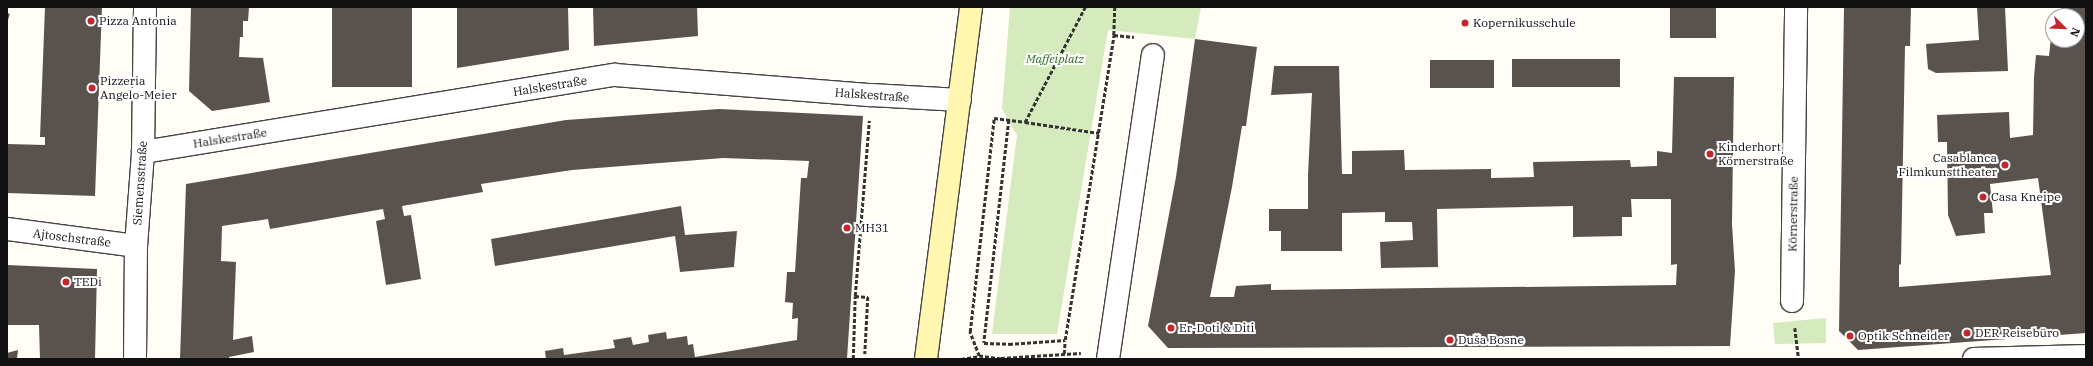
<!DOCTYPE html>
<meta charset="utf-8">
<style>
body{margin:0}
#map{position:relative;width:2093px;height:366px;overflow:hidden;background:#fffdf5;font-family:"IBM Plex Serif",serif}
div>[style]{position:absolute}
[style*='--x']{left:calc(var(--x)*1px);top:calc(var(--y)*1px);width:calc(var(--w)*1px);rotate:calc(var(--a)*1deg)}
.green>*{inset:0;background:#d5ebbd}
.building>*{inset:0;background:#5a524d;transform-origin:0 0}
.path>*{height:2.5px;margin-top:-1.25px;transform-origin:0;background:repeating-linear-gradient(90deg,#333 0 4px,transparent 0 6px)}
.roads{filter:drop-shadow(1px 0 #444) drop-shadow(-1px 0 #444) drop-shadow(0 1px #444) drop-shadow(0 -1px #444)}
.street>*{height:22px;margin:-11px;padding:0 11px;transform-origin:11px;border-radius:11px;background:#fff}
.secondary>*{height:22px;margin:-11px;padding:0 11px;transform-origin:11px;border-radius:11px;background:#fff6b0}
.dots>*{width:11px;height:11px;translate:-50% -50%;box-sizing:border-box;border:2px solid #fff;border-radius:50%}
span{translate:-50% -50%;white-space:nowrap;text-align:center;line-height:1.15;-webkit-text-stroke:4px #fff;paint-order:stroke}
.poi-label{font-size:12px;color:#111}
.left{translate:0 -50%;text-align:left}
.right{translate:-100% -50%;text-align:right}
.park-label{font-size:12px;color:#2f6b1f;font-style:italic}
.street-label{font-size:12px;color:#111}
.frame{position:absolute;inset:0;border:8px solid #111;pointer-events:none}
.north{position:absolute;left:2045px;top:8px;width:40px;height:40px;box-sizing:border-box;background:#fff;border:1px solid #a0a0a0;border-radius:50%;rotate:113deg;font-size:11px;font-weight:700;line-height:16px;text-align:center;color:#111}
.north::after{content:'';display:block;margin:auto;width:14px;height:18px;background:#c4262e;clip-path:polygon(50% 0,100% 100%,50% 72%,0 100%)}
</style>
<div id="map">
<div class="green">
<i style="clip-path:polygon(1010px 7px,1201px 7px,1195px 39px,1108px 30px,1057px 334px,992px 334px,1017px 135px,1002px 109px)"></i>
<i style="clip-path:polygon(1826px 318px,1826px 343px,1775px 344px,1773px 323px)"></i>
</div>
<div class="building">
<i style="clip-path:polygon(45px 7px,102px 7px,95px 196px,7px 193px,7px 144px,45px 145px,45px 137px,40px 137px)"></i>
<i style="clip-path:polygon(191px 7px,249px 7px,248px 21px,243px 21px,243px 37px,240px 37px,239px 57px,263px 58px,270px 102px,212px 111px,189px 91px)"></i>
<i style="left:332px;top:7px;width:80px;height:80px"></i>
<i style="clip-path:polygon(457px 7px,568px 7px,569px 50px,457px 68px)"></i>
<i style="clip-path:polygon(593px 7px,697px 7px,698px 36px,594px 46px)"></i>
<i style="left:1670px;top:7px;width:46px;height:31px"></i>
<i style="clip-path:polygon(1844px 7px,1911px 7px,1910px 46px,1905px 46px,1901px 264px,1899px 265px,1899px 287px,2051px 275px,2038px 178px,1990px 184px,1993px 213px,1984px 213px,1985px 233px,1956px 236px,1948px 215px,1947px 142px,1938px 142px,1937px 115px,2009px 112px,2010px 138px,2033px 135px,2034px 77px,2036px 55px,2049px 56px,2051px 38px,2053px 37px,2053px 40px,2077px 40px,2077px 16px,2061px 16px,2061px 7px,2086px 7px,2086px 333px,1858px 350px,1839px 331px)"></i>
<i style="clip-path:polygon(1977px 7px,2005px 7px,2008px 71px,1936px 73px,1928px 69px,1926px 44px,1979px 40px)"></i>
<i style="left:7px;top:13px;width:3px;height:20px;rotate:18deg"></i>
<i style="clip-path:polygon(1195px 39px,1257px 47px,1246px 126px,1242px 126px,1232px 187px,1210px 297px,1234px 297px,1236px 286px,1271px 284px,1271px 290px,1676px 285px,1677px 264px,1671px 265px,1671px 199px,1631px 199px,1632px 217px,1622px 217px,1622px 236px,1573px 237px,1573px 206px,1437px 209px,1438px 267px,1381px 268px,1380px 242px,1413px 240px,1412px 222px,1385px 222px,1385px 212px,1342px 213px,1342px 251px,1281px 251px,1281px 231px,1269px 231px,1269px 209px,1308px 209px,1308px 175px,1312px 93px,1271px 95px,1274px 66px,1339px 66px,1342px 174px,1352px 174px,1352px 151px,1404px 150px,1405px 170px,1491px 169px,1491px 178px,1534px 177px,1533px 162px,1630px 160px,1631px 167px,1657px 166px,1657px 151px,1672px 153px,1674px 77px,1734px 77px,1732px 224px,1735px 271px,1730px 346px,1168px 348px,1148px 326px,1176px 177px)"></i>
<i style="left:1620px;top:59px;width:28px;height:108px;rotate:90deg"></i>
<i style="left:1494px;top:60px;width:28px;height:64px;rotate:90deg"></i>
<i style="clip-path:polygon(719px 109px,863px 116px,847px 359px,546px 359px,545px 351px,563px 348px,564px 355px,615px 348px,613px 340px,631px 337px,633px 345px,649px 342px,648px 335px,666px 332px,667px 339px,687px 336px,688px 345px,693px 344px,695px 357px,797px 340px,798px 318px,792px 319px,793px 303px,785px 302px,787px 272px,795px 272px,801px 178px,807px 178px,809px 161px,723px 158px,572px 170px,481px 184px,483px 192px,402px 206px,404px 216px,411px 215px,421px 279px,386px 285px,376px 221px,385px 219px,383px 209px,270px 229px,268px 219px,222px 226px,221px 261px,236px 262px,233px 340px,252px 336px,254px 352px,229px 357px,229px 359px,180px 359px,186px 184px,566px 120px)"></i>
<i style="clip-path:polygon(681px 206px,685px 235px,737px 231px,734px 267px,680px 272px,675px 236px,495px 266px,491px 239px)"></i>
<i style="clip-path:polygon(7px 265px,97px 269px,95px 359px,40px 359px,39px 325px,7px 325px)"></i>
<i style="clip-path:polygon(18px 350px,17px 359px,7px 359px,7px 353px)"></i>
</div>
<div class="path">
<i style="--x:1115;--y:7;--w:28;--a:92"></i>
<i style="--x:1114;--y:35;--w:20;--a:6"></i>
<i style="--x:1009;--y:120;--w:224;--a:96.4"></i>
<i style="--x:984;--y:343;--w:25;--a:2"></i>
<i style="--x:1009;--y:344;--w:56;--a:-4.1"></i>
<i style="--x:1065;--y:340;--w:309;--a:-80.9"></i>
<i style="--x:1025;--y:122;--w:75;--a:8.5"></i>
<i style="--x:855;--y:296;--w:176;--a:-85.4"></i>
<i style="--x:1795;--y:328;--w:31;--a:83"></i>
<i style="--x:1064;--y:354;--w:13;--a:-86"></i>
<i style="--x:1001;--y:358;--w:80;--a:-3.6"></i>
<i style="--x:853;--y:359;--w:63;--a:-88.2"></i>
<i style="--x:855;--y:296;--w:13;--a:4"></i>
<i style="--x:868;--y:297;--w:57;--a:93"></i>
<i style="--x:961;--y:359;--w:18;--a:-9"></i>
<i style="--x:1001;--y:359;--w:22;--a:-172"></i>
<i style="--x:979;--y:356;--w:26;--a:-111"></i>
<i style="--x:970;--y:332;--w:215;--a:-83.6"></i>
<i style="--x:994;--y:118;--w:31;--a:7"></i>
<i style="--x:1025;--y:122;--w:130;--a:-62.4"></i>
</div>
<div class="roads">
<div class="street">
<i style="--x:143;--y:152;--w:478;--a:-9.3"></i>
<i style="--x:615;--y:75;--w:257;--a:4.5"></i>
<i style="--x:871;--y:95;--w:89;--a:3.2"></i>
<i style="--x:7;--y:229;--w:130;--a:7.5"></i>
<i style="--x:1792;--y:301;--w:294;--a:-89.2"></i>
<i style="--x:135;--y:359;--w:113;--a:-89.5"></i>
<i style="--x:136;--y:246;--w:94;--a:-85.7"></i>
<i style="--x:143;--y:152;--w:145;--a:-89.2"></i>
<i style="--x:1108;--y:359;--w:307;--a:-81.6"></i>
<i style="--x:1974;--y:359;--w:112;--a:-1.5"></i>
</div>
<div class="secondary">
<i style="--x:926;--y:359;--w:355;--a:-82.7"></i>
</div>
</div>
<div class="dots">
<i style="left:91px;top:21px;background:#c4262e"></i>
<i style="left:1465px;top:23px;background:#c4262e"></i>
<i style="left:92px;top:88px;background:#c4262e"></i>
<i style="left:1710px;top:154px;background:#c4262e"></i>
<i style="left:2005px;top:165px;background:#c4262e"></i>
<i style="left:1983px;top:197px;background:#c4262e"></i>
<i style="left:847px;top:228px;background:#c4262e"></i>
<i style="left:66px;top:282px;background:#c4262e"></i>
<i style="left:1171px;top:328px;background:#c4262e"></i>
<i style="left:1967px;top:333px;background:#c4262e"></i>
<i style="left:1850px;top:336px;background:#c4262e"></i>
<i style="left:1450px;top:340px;background:#c4262e"></i>
</div>
<div class="poi-label">
<span class="left" style="left:99px;top:21px">Pizza Antonia</span>
<span class="left" style="left:1473px;top:23px">Kopernikusschule</span>
<span class="left" style="left:100px;top:88px">Pizzeria<br>Angelo-Meier</span>
<span class="left" style="left:1718px;top:154px">Kinderhort<br>Körnerstraße</span>
<span class="right" style="left:1997px;top:165px">Casablanca<br>Filmkunsttheater</span>
<span class="left" style="left:1991px;top:197px">Casa Kneipe</span>
<span class="left" style="left:855px;top:228px">MH31</span>
<span class="left" style="left:74px;top:282px">TEDi</span>
<span class="left" style="left:1179px;top:328px">Er-Doti &amp; Diti</span>
<span class="left" style="left:1975px;top:333px">DER Reisebüro</span>
<span class="left" style="left:1858px;top:336px">Optik Schneider</span>
<span class="left" style="left:1458px;top:340px">Duša Bosne</span>
</div>
<div class="park-label">
<span style="left:1055px;top:59px">Maffeiplatz</span>
</div>
<div class="street-label">
<span style="left:550px;top:86px;rotate:-9deg">Halskestraße</span>
<span style="left:872px;top:95px;rotate:4deg">Halskestraße</span>
<span style="left:230px;top:138px;rotate:-9deg">Halskestraße</span>
<span style="left:140px;top:183px;rotate:-86deg">Siemensstraße</span>
<span style="left:1793px;top:214px;rotate:-89deg">Körnerstraße</span>
<span style="left:72px;top:238px;rotate:7deg">Ajtoschstraße</span>
</div>
<div class="frame"></div>
<div class="north">N</div>
</div>
